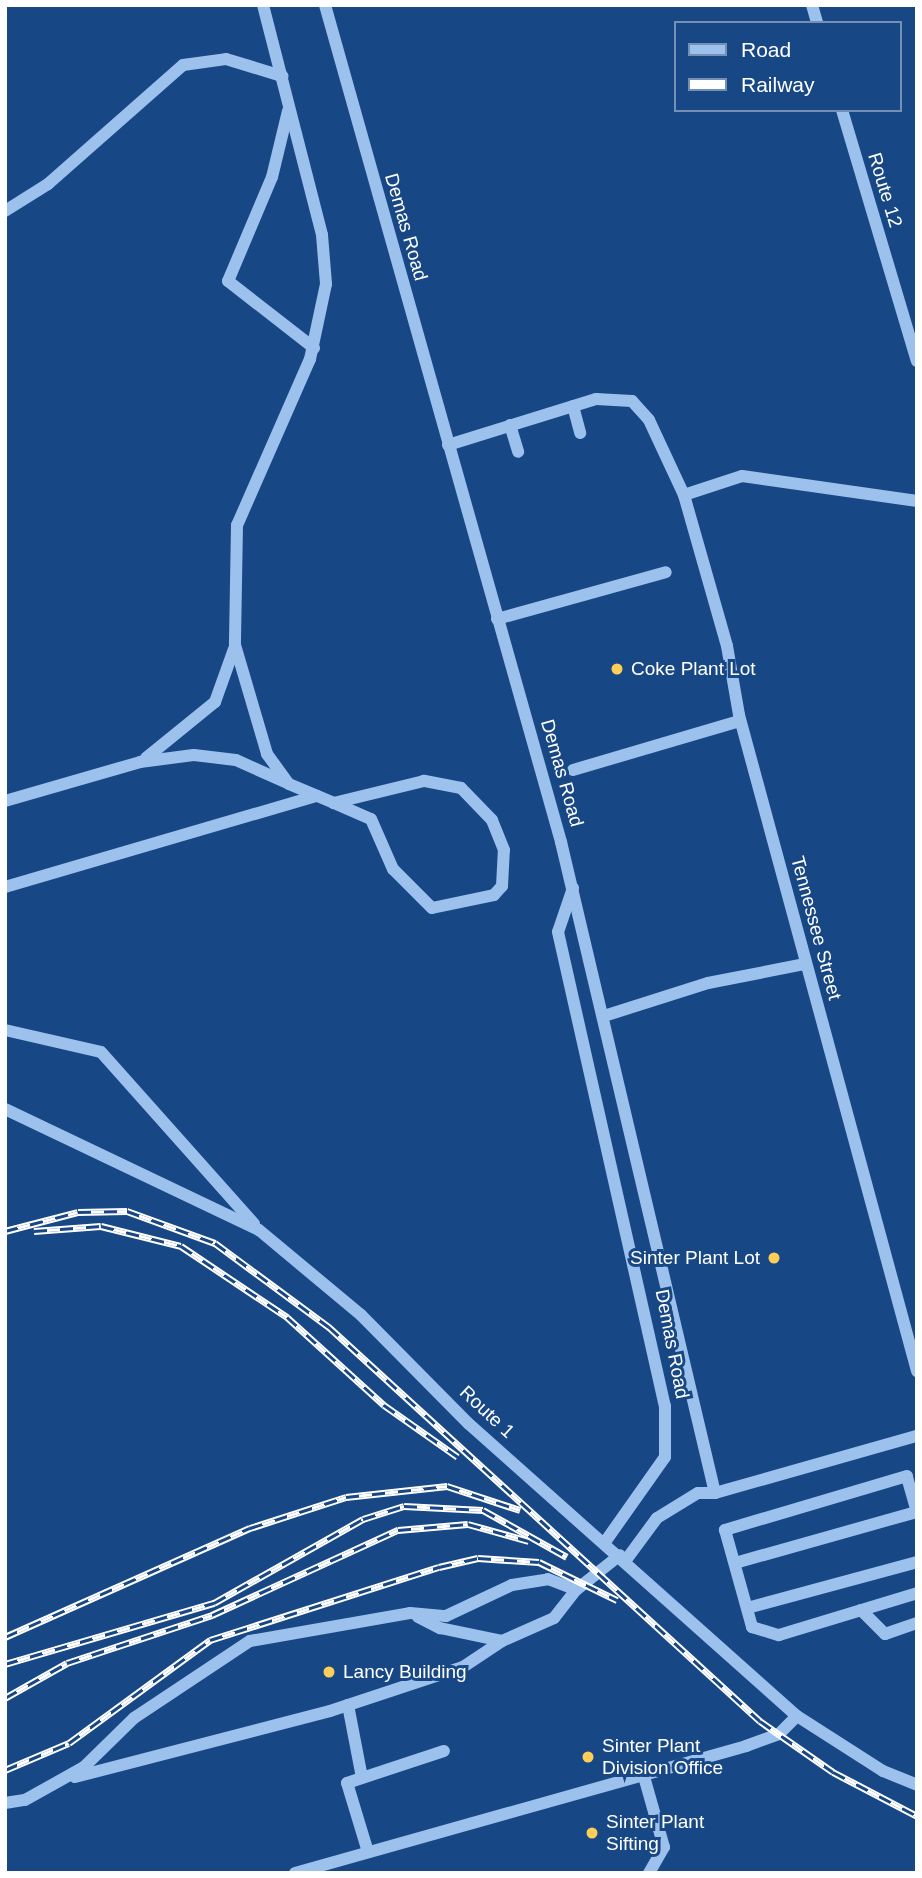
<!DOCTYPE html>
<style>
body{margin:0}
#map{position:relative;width:922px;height:1878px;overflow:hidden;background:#174784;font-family:Helvetica,sans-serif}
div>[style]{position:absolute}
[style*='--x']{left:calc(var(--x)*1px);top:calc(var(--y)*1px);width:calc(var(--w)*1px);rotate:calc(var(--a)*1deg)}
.minor>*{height:12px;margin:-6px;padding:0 6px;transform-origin:6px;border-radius:6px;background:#9cc1ed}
.rail>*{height:7px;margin-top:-3.5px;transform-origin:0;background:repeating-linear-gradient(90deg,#174784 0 13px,#fff 0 26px);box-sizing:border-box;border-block:2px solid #fff}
.dots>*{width:19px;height:19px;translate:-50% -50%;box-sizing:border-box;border:4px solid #174784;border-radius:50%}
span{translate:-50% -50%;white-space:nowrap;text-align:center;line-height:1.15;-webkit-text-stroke:6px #174784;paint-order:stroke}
.street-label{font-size:19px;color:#fff}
.poi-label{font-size:19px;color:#fff}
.left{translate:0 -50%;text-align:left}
.right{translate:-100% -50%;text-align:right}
.frame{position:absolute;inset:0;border:7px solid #fff;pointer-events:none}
.legend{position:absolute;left:674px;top:21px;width:228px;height:91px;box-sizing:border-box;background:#174784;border:2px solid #7491b5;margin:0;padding:9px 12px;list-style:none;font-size:21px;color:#fff}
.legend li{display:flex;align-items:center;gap:14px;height:35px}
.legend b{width:35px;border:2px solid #7491b5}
</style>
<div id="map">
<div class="minor">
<i style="--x:263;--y:5;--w:237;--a:75.6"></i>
<i style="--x:322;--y:235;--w:49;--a:85.3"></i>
<i style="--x:326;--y:284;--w:77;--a:102"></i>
<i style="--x:310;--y:359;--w:181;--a:113.7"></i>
<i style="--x:237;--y:525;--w:120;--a:91"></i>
<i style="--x:235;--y:645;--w:114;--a:73.6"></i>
<i style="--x:267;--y:754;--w:37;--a:54"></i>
<i style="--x:289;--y:784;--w:49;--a:22.9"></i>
<i style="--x:334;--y:803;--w:40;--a:23.4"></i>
<i style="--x:371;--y:819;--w:55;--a:66.3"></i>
<i style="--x:393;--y:869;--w:55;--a:45"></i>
<i style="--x:432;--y:908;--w:63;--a:-11.8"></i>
<i style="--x:494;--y:895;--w:12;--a:-48"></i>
<i style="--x:502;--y:886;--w:36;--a:-87"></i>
<i style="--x:504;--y:850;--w:32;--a:-112"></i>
<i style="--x:492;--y:820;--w:45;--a:-134.1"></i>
<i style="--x:461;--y:788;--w:38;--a:-169"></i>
<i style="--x:424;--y:781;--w:93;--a:166.3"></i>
<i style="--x:325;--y:5;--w:870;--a:74.25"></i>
<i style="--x:561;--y:842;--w:669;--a:76.69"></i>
<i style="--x:715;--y:1493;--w:210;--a:-15.8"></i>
<i style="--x:812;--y:5;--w:19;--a:74"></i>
<i style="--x:842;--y:110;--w:262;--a:73.4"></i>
<i style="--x:288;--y:111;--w:68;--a:103.6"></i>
<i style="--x:272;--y:177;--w:113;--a:112.9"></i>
<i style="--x:228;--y:281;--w:109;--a:37.9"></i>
<i style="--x:5;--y:211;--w:51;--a:-32.1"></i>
<i style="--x:48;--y:184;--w:180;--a:-41.4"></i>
<i style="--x:183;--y:65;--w:43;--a:-7.9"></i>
<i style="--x:226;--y:59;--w:59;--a:16.9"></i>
<i style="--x:573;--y:406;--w:28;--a:75"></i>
<i style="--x:510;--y:425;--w:28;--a:73"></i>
<i style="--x:448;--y:445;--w:155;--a:-17.3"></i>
<i style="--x:596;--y:399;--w:36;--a:3"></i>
<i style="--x:632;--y:401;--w:25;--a:48"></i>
<i style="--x:649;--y:420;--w:83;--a:65"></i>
<i style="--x:684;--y:495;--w:157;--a:74.1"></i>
<i style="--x:727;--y:646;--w:70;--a:80.1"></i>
<i style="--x:739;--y:715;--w:680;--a:74.82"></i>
<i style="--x:684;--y:495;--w:61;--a:-18.1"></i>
<i style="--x:742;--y:476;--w:177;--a:8.1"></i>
<i style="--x:497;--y:619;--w:175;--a:-15.5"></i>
<i style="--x:146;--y:758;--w:89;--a:-39.1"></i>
<i style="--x:215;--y:702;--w:56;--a:-70.3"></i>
<i style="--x:573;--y:770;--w:174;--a:-16.4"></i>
<i style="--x:5;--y:801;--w:141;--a:-16.1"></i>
<i style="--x:140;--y:762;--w:54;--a:-7.4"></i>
<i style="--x:194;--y:755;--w:42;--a:6.8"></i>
<i style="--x:236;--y:760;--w:54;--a:24.2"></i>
<i style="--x:5;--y:887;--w:325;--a:-16.3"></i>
<i style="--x:573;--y:888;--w:46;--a:108.8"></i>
<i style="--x:558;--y:932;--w:486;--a:77.3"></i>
<i style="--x:665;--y:1406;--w:51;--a:90"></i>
<i style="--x:665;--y:1457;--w:104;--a:125.2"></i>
<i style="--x:604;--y:1016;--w:109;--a:-17.6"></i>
<i style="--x:708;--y:983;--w:99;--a:-11.1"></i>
<i style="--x:5;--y:1030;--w:98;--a:12.9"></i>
<i style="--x:101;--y:1052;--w:230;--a:48.3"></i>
<i style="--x:5;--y:1109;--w:281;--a:25.5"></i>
<i style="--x:259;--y:1230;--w:133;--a:39.8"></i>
<i style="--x:361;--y:1315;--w:153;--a:45.3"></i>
<i style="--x:469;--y:1424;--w:439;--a:41.7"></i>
<i style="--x:797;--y:1716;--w:102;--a:32.6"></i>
<i style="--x:883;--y:1771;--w:37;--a:22"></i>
<i style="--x:626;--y:1560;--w:52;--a:-53.6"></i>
<i style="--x:657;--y:1518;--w:48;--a:-31.4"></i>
<i style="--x:698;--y:1493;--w:17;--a:0"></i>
<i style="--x:735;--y:1563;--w:189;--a:-15.7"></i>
<i style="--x:917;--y:1512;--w:37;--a:-106"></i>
<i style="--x:907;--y:1476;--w:190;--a:163.5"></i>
<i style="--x:725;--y:1530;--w:101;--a:74.4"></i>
<i style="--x:752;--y:1627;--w:28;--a:17"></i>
<i style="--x:779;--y:1635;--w:144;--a:-16.9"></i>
<i style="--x:747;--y:1608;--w:176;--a:-15.1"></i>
<i style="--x:861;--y:1610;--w:34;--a:45"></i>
<i style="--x:885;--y:1634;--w:34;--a:-19"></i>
<i style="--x:418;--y:1617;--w:25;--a:27"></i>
<i style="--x:440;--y:1628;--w:63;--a:11.8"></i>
<i style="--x:502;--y:1641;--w:57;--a:-23.9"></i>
<i style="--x:554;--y:1618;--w:36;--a:-52"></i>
<i style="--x:348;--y:1705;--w:74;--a:79.1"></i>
<i style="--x:643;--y:1773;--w:77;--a:74.2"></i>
<i style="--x:664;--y:1847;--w:30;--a:120"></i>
<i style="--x:75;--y:1777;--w:263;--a:-14.5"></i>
<i style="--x:330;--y:1711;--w:140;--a:-18.3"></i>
<i style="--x:463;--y:1667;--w:47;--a:-33.7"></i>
<i style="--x:5;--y:1803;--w:20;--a:-9"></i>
<i style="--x:25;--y:1800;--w:68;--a:-29.2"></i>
<i style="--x:84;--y:1767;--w:70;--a:-44.4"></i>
<i style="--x:134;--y:1718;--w:139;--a:-33.6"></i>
<i style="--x:250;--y:1641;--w:162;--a:-9.9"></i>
<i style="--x:410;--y:1613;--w:36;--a:5"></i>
<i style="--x:446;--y:1616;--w:73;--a:-25.2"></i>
<i style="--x:512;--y:1585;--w:36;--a:-9"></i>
<i style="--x:548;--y:1579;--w:30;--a:21"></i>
<i style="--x:576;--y:1590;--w:56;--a:-38.5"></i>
<i style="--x:368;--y:1852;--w:72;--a:-106.9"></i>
<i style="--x:347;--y:1783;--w:102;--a:-18.3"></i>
<i style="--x:295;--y:1873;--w:469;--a:-15.7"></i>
<i style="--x:746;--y:1746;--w:35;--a:-20"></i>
<i style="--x:779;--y:1734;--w:25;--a:-45"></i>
</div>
<div class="rail">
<i style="--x:5;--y:1231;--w:75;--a:-14.6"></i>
<i style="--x:78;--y:1212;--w:49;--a:-1.2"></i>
<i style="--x:127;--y:1211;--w:94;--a:20"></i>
<i style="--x:215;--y:1243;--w:142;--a:36.4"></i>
<i style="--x:329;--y:1327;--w:584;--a:42.43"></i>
<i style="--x:760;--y:1721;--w:89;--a:34.9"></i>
<i style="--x:833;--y:1772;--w:95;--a:27.6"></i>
<i style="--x:34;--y:1231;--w:67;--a:-4.3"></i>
<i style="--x:101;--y:1226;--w:82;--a:14"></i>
<i style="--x:181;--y:1246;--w:128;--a:33.8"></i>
<i style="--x:287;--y:1317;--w:131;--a:42.2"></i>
<i style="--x:384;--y:1405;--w:90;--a:35.1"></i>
<i style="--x:5;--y:1637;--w:268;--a:-24"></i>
<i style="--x:250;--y:1528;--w:101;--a:-17.9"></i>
<i style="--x:346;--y:1497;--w:102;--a:-6.2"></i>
<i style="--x:447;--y:1486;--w:77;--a:18.2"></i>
<i style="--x:5;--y:1664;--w:218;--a:-16.3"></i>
<i style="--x:214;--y:1603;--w:171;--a:-29.4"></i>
<i style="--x:363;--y:1519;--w:43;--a:-17.6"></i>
<i style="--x:404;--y:1506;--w:79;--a:2.9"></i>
<i style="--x:483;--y:1510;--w:96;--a:29.2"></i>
<i style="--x:5;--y:1698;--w:71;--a:-29.4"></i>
<i style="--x:67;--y:1663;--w:153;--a:-18.3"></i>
<i style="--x:212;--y:1615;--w:205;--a:-24.6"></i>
<i style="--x:398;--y:1530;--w:70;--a:-4.9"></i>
<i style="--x:468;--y:1524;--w:63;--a:15.6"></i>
<i style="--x:5;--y:1770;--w:69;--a:-22.9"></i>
<i style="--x:69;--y:1743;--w:175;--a:-36.1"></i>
<i style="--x:210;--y:1640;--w:240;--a:-17.7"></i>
<i style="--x:439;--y:1567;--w:40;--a:-13"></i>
<i style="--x:478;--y:1558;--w:61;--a:3.8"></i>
<i style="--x:539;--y:1562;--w:87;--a:26"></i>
</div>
<div class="dots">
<i style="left:617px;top:669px;background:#ffce58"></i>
<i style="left:774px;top:1258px;background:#ffce58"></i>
<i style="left:329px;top:1672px;background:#ffce58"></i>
<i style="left:588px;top:1757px;background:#ffce58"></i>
<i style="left:592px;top:1833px;background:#ffce58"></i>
</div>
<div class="street-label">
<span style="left:885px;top:190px;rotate:73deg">Route 12</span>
<span style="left:406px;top:227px;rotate:74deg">Demas Road</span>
<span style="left:562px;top:773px;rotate:74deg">Demas Road</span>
<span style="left:816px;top:928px;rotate:75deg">Tennessee Street</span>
<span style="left:672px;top:1344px;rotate:79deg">Demas Road</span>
<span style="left:487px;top:1412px;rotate:43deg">Route 1</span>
</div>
<div class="poi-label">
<span class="left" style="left:631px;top:669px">Coke Plant Lot</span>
<span class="right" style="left:760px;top:1258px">Sinter Plant Lot</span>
<span class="left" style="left:343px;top:1672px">Lancy Building</span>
<span class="left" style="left:602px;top:1757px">Sinter Plant<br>Division Office</span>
<span class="left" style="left:606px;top:1833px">Sinter Plant<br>Sifting</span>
</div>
<div class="frame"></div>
<ul class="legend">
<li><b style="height:9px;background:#9cc1ed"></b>Road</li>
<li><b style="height:9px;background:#fff"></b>Railway</li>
</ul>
</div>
